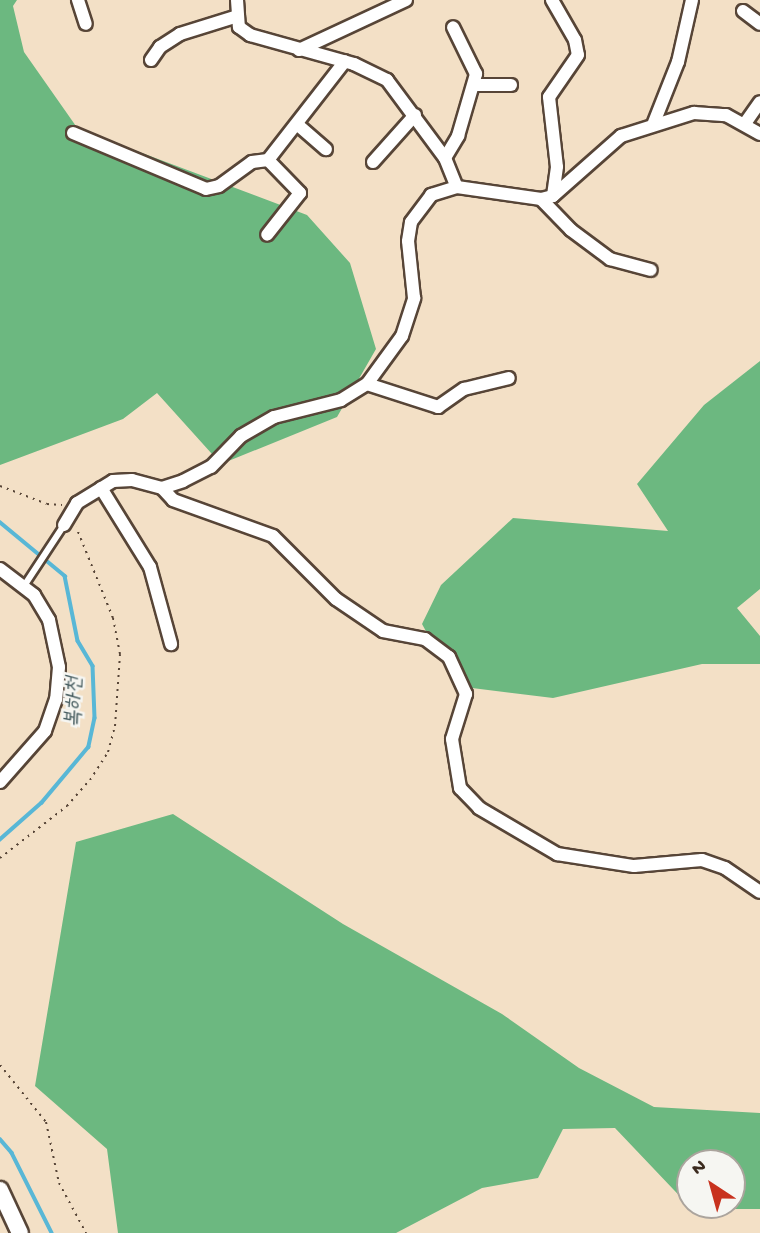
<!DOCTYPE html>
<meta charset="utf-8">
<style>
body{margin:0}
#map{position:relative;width:760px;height:1233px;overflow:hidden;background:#f3e0c6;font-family:"Gochi Hand","Poor Story",sans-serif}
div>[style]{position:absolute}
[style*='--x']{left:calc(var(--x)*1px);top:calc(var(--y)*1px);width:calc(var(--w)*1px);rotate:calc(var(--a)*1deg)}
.forest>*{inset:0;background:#6cb880}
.stream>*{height:3.5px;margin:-1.75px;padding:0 1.75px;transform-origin:1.75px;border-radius:1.75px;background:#58b7d6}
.path>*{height:2px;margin-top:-1px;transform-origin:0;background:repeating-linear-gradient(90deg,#574537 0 2px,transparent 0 7px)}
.roads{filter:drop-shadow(2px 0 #574537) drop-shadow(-2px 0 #574537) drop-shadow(0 2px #574537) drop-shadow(0 -2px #574537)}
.service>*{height:6px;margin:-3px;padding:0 3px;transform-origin:3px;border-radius:3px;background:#fff}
.minor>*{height:12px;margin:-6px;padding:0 6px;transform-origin:6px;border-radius:6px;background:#fff}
.tertiary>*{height:16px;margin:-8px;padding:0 8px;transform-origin:8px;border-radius:8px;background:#fff}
span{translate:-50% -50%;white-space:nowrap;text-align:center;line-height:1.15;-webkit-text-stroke:5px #f6f6f2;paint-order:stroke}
.water-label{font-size:21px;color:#455b5e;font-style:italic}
.north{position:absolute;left:676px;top:1149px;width:70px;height:70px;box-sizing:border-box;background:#f6f6f2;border:2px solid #aba49d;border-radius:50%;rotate:324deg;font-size:19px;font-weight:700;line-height:28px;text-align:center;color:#3b2a1e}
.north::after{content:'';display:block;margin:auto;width:24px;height:32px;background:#c8321e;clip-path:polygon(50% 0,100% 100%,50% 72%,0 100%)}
</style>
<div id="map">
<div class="forest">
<i style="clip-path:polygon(0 0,17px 0,13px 6px,24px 52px,78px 129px,307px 215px,350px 263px,376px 349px,337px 417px,221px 464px,157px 393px,123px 419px,0 465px)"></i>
<i style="clip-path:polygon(760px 361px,760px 589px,737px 608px,760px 636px,760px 664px,702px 664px,553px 698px,456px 686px,422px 624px,441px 585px,513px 518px,668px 531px,637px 484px,704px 405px)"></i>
<i style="clip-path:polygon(evenodd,173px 814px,343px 924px,502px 1014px,579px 1068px,654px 1107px,760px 1113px,760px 1209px,692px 1209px,615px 1128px,563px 1129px,538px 1178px,482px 1188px,396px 1233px,118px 1233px,107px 1149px,35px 1086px,76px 842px,173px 814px,690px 1163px,732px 1163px,732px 1205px,690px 1205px,690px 1163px)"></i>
</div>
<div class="stream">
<i style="--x:0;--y:522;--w:85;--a:39.7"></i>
<i style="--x:65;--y:576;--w:66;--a:78.7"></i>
<i style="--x:78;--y:641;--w:29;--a:59"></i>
<i style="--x:93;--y:666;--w:52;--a:87.8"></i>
<i style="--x:95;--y:718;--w:30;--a:102"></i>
<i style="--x:89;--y:747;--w:73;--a:130"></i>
<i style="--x:42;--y:803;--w:56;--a:138.6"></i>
<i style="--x:0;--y:1139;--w:18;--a:49"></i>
<i style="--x:12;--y:1153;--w:89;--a:63.4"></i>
</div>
<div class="path">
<i style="--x:0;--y:486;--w:50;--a:21"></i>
<i style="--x:47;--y:504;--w:15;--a:4"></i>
<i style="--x:0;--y:858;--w:85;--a:-37.8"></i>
<i style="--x:67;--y:806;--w:35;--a:-49"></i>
<i style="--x:90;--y:780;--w:33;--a:-57"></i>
<i style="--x:108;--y:752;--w:27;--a:-75"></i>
<i style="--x:115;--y:726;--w:72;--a:-86"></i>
<i style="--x:120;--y:654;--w:37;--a:-101"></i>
<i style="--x:113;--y:618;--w:98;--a:-112.1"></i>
<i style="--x:0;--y:1065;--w:73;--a:51.1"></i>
<i style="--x:46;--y:1122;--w:62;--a:78"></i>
<i style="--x:59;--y:1183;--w:57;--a:61.6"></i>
</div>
<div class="roads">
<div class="service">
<i style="--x:24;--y:586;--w:73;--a:-56.7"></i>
</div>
<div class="minor">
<i style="--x:78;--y:0;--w:25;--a:72"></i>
<i style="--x:237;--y:0;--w:27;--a:86"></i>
<i style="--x:239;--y:27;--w:14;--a:36"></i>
<i style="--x:250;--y:35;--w:108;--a:15.6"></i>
<i style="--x:354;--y:64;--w:37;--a:26"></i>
<i style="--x:387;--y:80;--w:97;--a:53.4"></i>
<i style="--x:445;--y:158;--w:31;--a:68"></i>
<i style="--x:552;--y:0;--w:46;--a:60.1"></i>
<i style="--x:575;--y:40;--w:15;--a:79"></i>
<i style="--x:578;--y:55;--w:51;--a:124.6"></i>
<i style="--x:549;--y:97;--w:70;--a:83.5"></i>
<i style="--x:557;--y:167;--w:29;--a:98"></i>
<i style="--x:743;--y:11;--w:21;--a:37"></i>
<i style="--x:299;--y:50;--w:118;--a:-25"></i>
<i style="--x:151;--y:60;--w:16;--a:-55"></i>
<i style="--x:160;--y:47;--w:24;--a:-33"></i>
<i style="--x:180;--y:34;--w:58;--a:-17.2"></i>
<i style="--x:474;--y:85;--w:37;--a:0"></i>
<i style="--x:746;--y:122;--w:24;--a:-55"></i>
<i style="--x:298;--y:125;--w:37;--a:41"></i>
<i style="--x:653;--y:125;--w:68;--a:-68.4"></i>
<i style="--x:678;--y:62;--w:64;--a:-77.3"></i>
<i style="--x:73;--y:133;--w:144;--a:22.8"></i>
<i style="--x:206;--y:189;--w:13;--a:-13"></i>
<i style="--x:219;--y:186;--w:41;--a:-36"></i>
<i style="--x:252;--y:162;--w:16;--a:-7"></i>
<i style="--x:268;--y:160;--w:46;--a:45.9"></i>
<i style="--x:300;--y:193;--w:53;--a:128.2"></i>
<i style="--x:445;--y:158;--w:26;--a:-59"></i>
<i style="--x:458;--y:136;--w:65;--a:-73.8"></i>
<i style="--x:476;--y:74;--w:52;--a:-116.1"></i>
<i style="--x:268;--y:160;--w:125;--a:-52.1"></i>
<i style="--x:373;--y:162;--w:63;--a:-48.2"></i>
<i style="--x:541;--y:199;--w:43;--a:45.9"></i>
<i style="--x:571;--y:230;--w:49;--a:36.6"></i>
<i style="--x:610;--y:259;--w:42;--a:15"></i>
<i style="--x:367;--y:384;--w:75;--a:17.9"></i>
<i style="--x:438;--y:407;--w:32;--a:-35"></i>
<i style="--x:464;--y:389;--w:46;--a:-13.7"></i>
<i style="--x:101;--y:488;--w:93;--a:58.2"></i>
<i style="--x:150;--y:567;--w:80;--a:74.7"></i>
<i style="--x:162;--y:488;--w:16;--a:47"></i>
<i style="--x:173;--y:500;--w:106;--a:19.8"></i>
<i style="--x:273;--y:536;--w:89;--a:45"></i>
<i style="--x:336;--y:599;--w:57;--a:34.2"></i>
<i style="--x:383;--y:631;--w:43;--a:10.8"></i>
<i style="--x:425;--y:639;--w:30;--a:37"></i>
<i style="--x:449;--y:657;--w:41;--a:65.3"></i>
<i style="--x:466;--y:694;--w:47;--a:107.3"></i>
<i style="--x:452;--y:739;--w:50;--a:80.7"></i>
<i style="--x:460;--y:788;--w:28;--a:46"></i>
<i style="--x:479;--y:808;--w:91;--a:30.5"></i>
<i style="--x:557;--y:854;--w:78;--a:8.9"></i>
<i style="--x:634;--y:866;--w:68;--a:-5"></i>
<i style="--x:702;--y:860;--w:24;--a:19"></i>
<i style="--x:725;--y:868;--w:42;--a:34.4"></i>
<i style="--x:64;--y:525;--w:26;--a:-59"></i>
<i style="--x:77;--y:503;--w:42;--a:-31.4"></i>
<i style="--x:113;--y:481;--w:19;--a:-3"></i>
<i style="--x:132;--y:480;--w:31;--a:15"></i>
<i style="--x:162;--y:488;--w:22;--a:-18"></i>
<i style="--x:183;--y:481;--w:31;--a:-27"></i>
<i style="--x:211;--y:467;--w:43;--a:-45.9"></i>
<i style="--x:241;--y:436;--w:38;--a:-30"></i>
<i style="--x:274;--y:417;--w:69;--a:-14.2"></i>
<i style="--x:341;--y:400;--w:31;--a:-32"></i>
<i style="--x:367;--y:384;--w:59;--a:-53.9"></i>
<i style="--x:402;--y:336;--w:40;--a:-72"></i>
<i style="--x:414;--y:298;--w:57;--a:-96"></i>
<i style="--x:408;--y:241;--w:19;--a:-81"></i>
<i style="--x:411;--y:222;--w:34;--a:-53"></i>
<i style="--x:431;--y:195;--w:27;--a:-17"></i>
<i style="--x:457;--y:187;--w:85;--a:8.1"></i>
<i style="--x:541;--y:199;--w:12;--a:-14"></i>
<i style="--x:553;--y:196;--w:91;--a:-41.4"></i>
<i style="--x:621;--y:136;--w:77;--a:-17.5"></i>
<i style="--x:694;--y:113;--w:32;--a:4"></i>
<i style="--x:726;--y:115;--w:39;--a:29"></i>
<i style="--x:0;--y:569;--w:43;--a:37.4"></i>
<i style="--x:34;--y:595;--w:29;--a:59"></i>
<i style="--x:49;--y:620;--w:48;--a:78"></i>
<i style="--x:59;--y:667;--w:32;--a:95"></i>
<i style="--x:56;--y:699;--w:34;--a:109"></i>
<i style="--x:45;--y:731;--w:68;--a:131.4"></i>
</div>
<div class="tertiary">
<i style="--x:0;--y:1190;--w:47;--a:65.1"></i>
</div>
</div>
<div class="water-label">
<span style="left:76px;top:702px;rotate:-88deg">복하천</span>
</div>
<div class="north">N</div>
</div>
